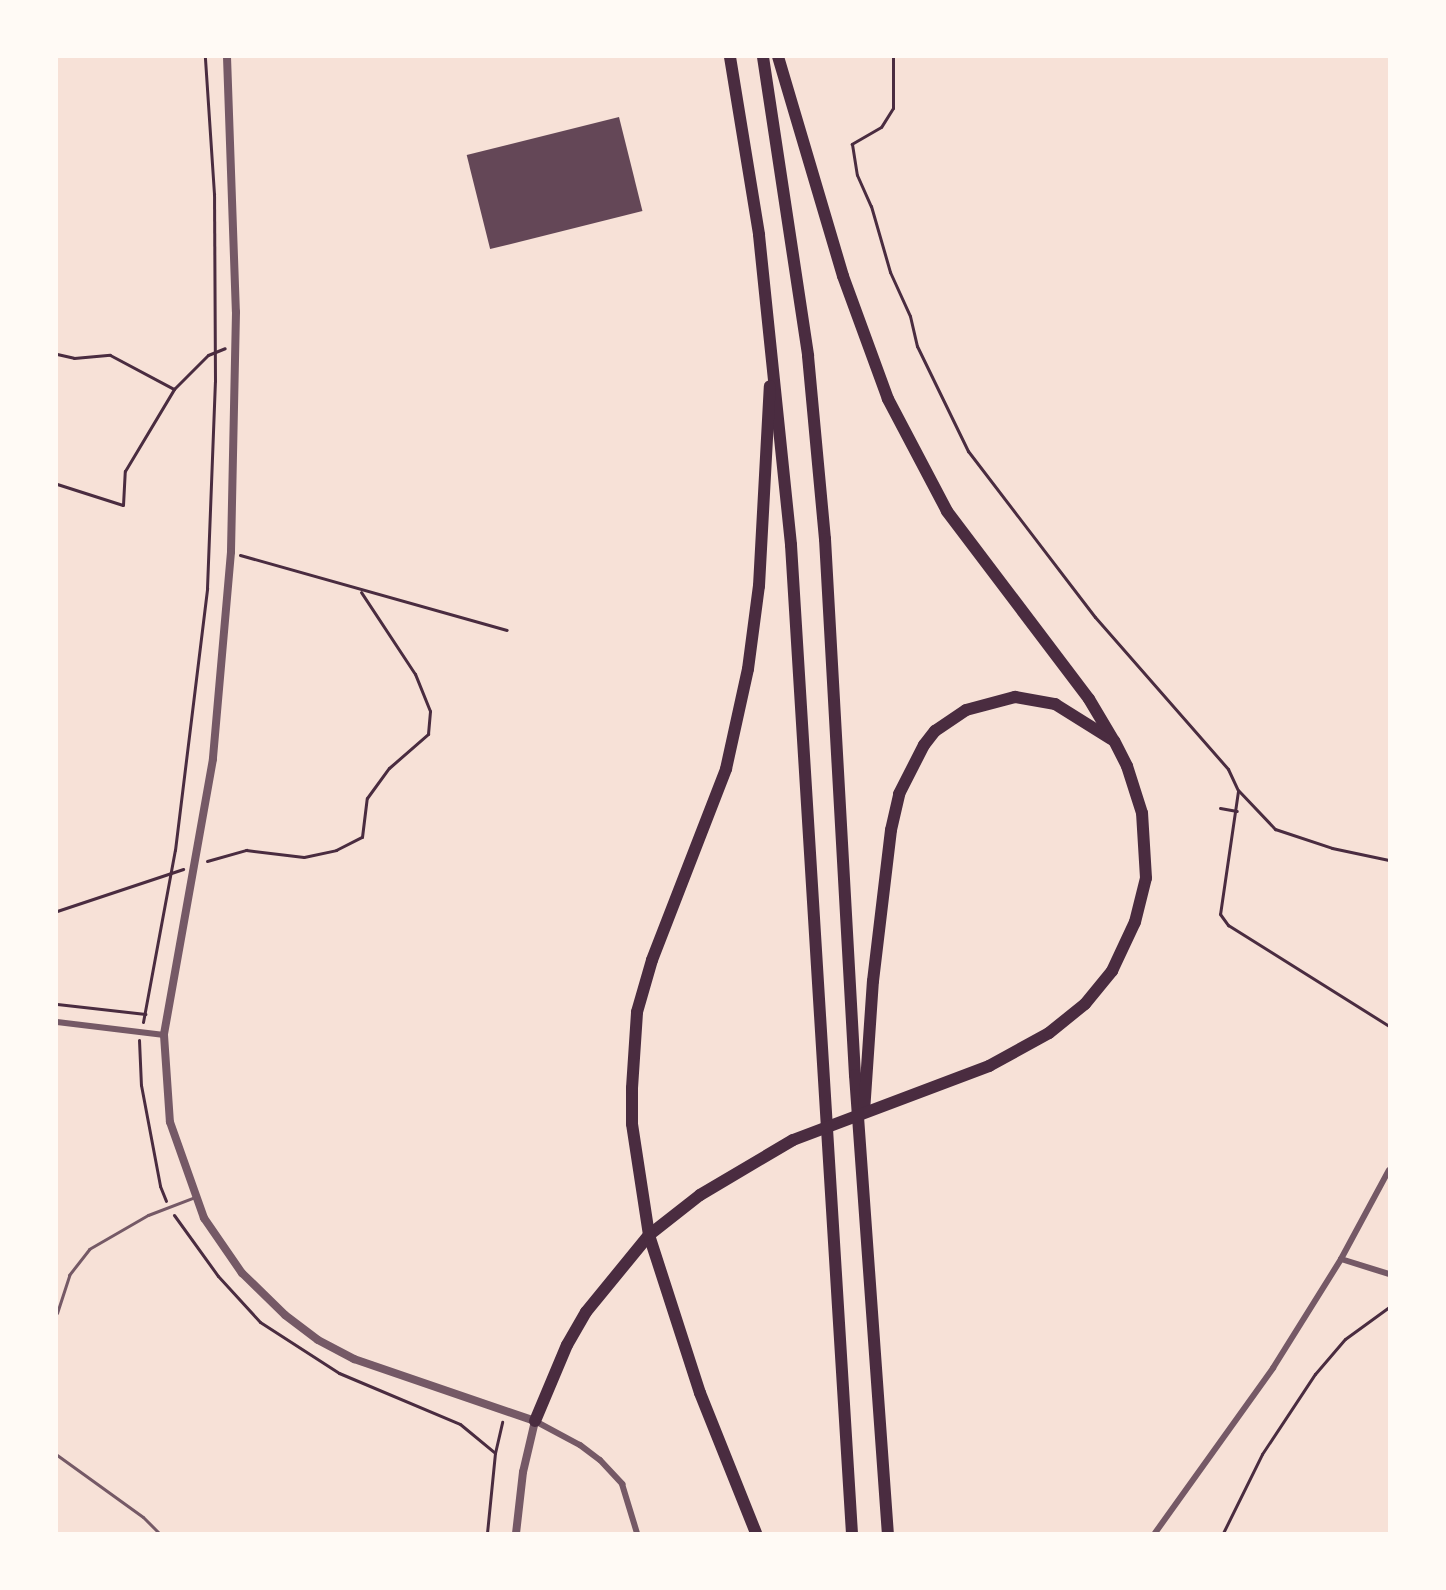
<!DOCTYPE html>
<style>
body{margin:0}
#map{position:relative;width:1446px;height:1590px;overflow:hidden;background:#f7e1d7;font-family:"Archivo Narrow",sans-serif}
div>[style]{position:absolute}
[style*='--x']{left:calc(var(--x)*1px);top:calc(var(--y)*1px);width:calc(var(--w)*1px);rotate:calc(var(--a)*1deg)}
.building>*{inset:0;background:#644757;transform-origin:0 0}
.path>*{height:3px;margin:-1.5px;padding:0 1.5px;transform-origin:1.5px;border-radius:1.5px;background:#4a2c40}
.service>*{height:3px;margin:-1.5px;padding:0 1.5px;transform-origin:1.5px;border-radius:1.5px;background:#755966}
.minor>*{height:6px;margin:-3px;padding:0 3px;transform-origin:3px;border-radius:3px;background:#755966}
.tertiary>*{height:8px;margin:-4px;padding:0 4px;transform-origin:4px;border-radius:4px;background:#755966}
.motorway>*{height:12px;margin:-6px;padding:0 6px;transform-origin:6px;border-radius:6px;background:#4a2c40}
span{translate:-50% -50%;white-space:nowrap;text-align:center;line-height:1.15;-webkit-text-stroke:5px #fffaf5;paint-order:stroke}
.frame{position:absolute;inset:0;border:58px solid #fffaf5;pointer-events:none}
</style>
<div id="map">
<div class="building">
<i style="left:619px;top:117px;width:97px;height:157px;rotate:76deg"></i>
</div>
<div class="path">
<i style="--x:893;--y:57;--w:51;--a:90"></i>
<i style="--x:893;--y:108;--w:22;--a:122"></i>
<i style="--x:881;--y:127;--w:34;--a:150"></i>
<i style="--x:852;--y:144;--w:31;--a:81"></i>
<i style="--x:857;--y:175;--w:34;--a:66"></i>
<i style="--x:871;--y:206;--w:69;--a:73.9"></i>
<i style="--x:890;--y:272;--w:48;--a:65.6"></i>
<i style="--x:910;--y:316;--w:31;--a:77"></i>
<i style="--x:917;--y:346;--w:117;--a:64.1"></i>
<i style="--x:968;--y:451;--w:209;--a:52.6"></i>
<i style="--x:1095;--y:617;--w:202;--a:48.8"></i>
<i style="--x:1228;--y:769;--w:23;--a:65"></i>
<i style="--x:1238;--y:790;--w:54;--a:46.5"></i>
<i style="--x:1275;--y:829;--w:60;--a:18.4"></i>
<i style="--x:1332;--y:848;--w:58;--a:11.9"></i>
<i style="--x:57;--y:354;--w:17;--a:13"></i>
<i style="--x:74;--y:358;--w:36;--a:-5"></i>
<i style="--x:110;--y:355;--w:72;--a:28"></i>
<i style="--x:57;--y:484;--w:69;--a:17.7"></i>
<i style="--x:123;--y:505;--w:34;--a:-87"></i>
<i style="--x:125;--y:471;--w:96;--a:-59.1"></i>
<i style="--x:174;--y:389;--w:48;--a:-45"></i>
<i style="--x:208;--y:355;--w:18;--a:-22"></i>
<i style="--x:240;--y:555;--w:277;--a:15.7"></i>
<i style="--x:1238;--y:791;--w:124;--a:98.3"></i>
<i style="--x:1220;--y:914;--w:14;--a:54"></i>
<i style="--x:1228;--y:925;--w:190;--a:32.1"></i>
<i style="--x:1220;--y:808;--w:17;--a:10"></i>
<i style="--x:207;--y:861;--w:41;--a:-15.8"></i>
<i style="--x:246;--y:850;--w:58;--a:6.9"></i>
<i style="--x:304;--y:857;--w:33;--a:-12"></i>
<i style="--x:336;--y:850;--w:29;--a:-27"></i>
<i style="--x:362;--y:837;--w:39;--a:-83"></i>
<i style="--x:367;--y:798;--w:37;--a:-54"></i>
<i style="--x:389;--y:768;--w:52;--a:-41.1"></i>
<i style="--x:428;--y:734;--w:23;--a:-85"></i>
<i style="--x:430;--y:711;--w:40;--a:-112"></i>
<i style="--x:415;--y:674;--w:98;--a:-123.4"></i>
<i style="--x:57;--y:911;--w:133;--a:-18.4"></i>
<i style="--x:57;--y:1004;--w:89;--a:6.5"></i>
<i style="--x:143;--y:1022;--w:175;--a:-79.5"></i>
<i style="--x:175;--y:850;--w:264;--a:-83"></i>
<i style="--x:207;--y:588;--w:207;--a:-87.8"></i>
<i style="--x:215;--y:381;--w:187;--a:-90.3"></i>
<i style="--x:214;--y:194;--w:137;--a:-93.8"></i>
<i style="--x:139;--y:1040;--w:45;--a:87.5"></i>
<i style="--x:141;--y:1085;--w:103;--a:79.3"></i>
<i style="--x:160;--y:1186;--w:16;--a:68"></i>
<i style="--x:174;--y:1215;--w:75;--a:54.2"></i>
<i style="--x:218;--y:1276;--w:62;--a:47.6"></i>
<i style="--x:260;--y:1322;--w:94;--a:32.8"></i>
<i style="--x:339;--y:1373;--w:131;--a:22.9"></i>
<i style="--x:460;--y:1424;--w:45;--a:39.6"></i>
<i style="--x:487;--y:1533;--w:80;--a:-84.3"></i>
<i style="--x:495;--y:1453;--w:32;--a:-77"></i>
<i style="--x:1223;--y:1533;--w:88;--a:-63.7"></i>
<i style="--x:1262;--y:1454;--w:96;--a:-56.5"></i>
<i style="--x:1315;--y:1374;--w:46;--a:-49.4"></i>
<i style="--x:1345;--y:1339;--w:54;--a:-36"></i>
</div>
<div class="service">
<i style="--x:57;--y:1313;--w:40;--a:-72"></i>
<i style="--x:69;--y:1275;--w:33;--a:-52"></i>
<i style="--x:89;--y:1249;--w:68;--a:-30"></i>
<i style="--x:148;--y:1215;--w:50;--a:-21"></i>
<i style="--x:57;--y:1455;--w:106;--a:35.8"></i>
<i style="--x:143;--y:1517;--w:23;--a:45"></i>
</div>
<div class="minor">
<i style="--x:57;--y:1022;--w:108;--a:6.9"></i>
<i style="--x:1341;--y:1259;--w:50;--a:17.4"></i>
<i style="--x:535;--y:1421;--w:51;--a:28.1"></i>
<i style="--x:580;--y:1445;--w:25;--a:37"></i>
<i style="--x:600;--y:1460;--w:33;--a:47"></i>
<i style="--x:622;--y:1484;--w:51;--a:73"></i>
<i style="--x:1155;--y:1533;--w:203;--a:-54.4"></i>
<i style="--x:1273;--y:1368;--w:128;--a:-58"></i>
<i style="--x:1341;--y:1259;--w:101;--a:-61.7"></i>
</div>
<div class="tertiary">
<i style="--x:227;--y:57;--w:255;--a:88"></i>
<i style="--x:236;--y:312;--w:240;--a:91.2"></i>
<i style="--x:231;--y:552;--w:208;--a:95"></i>
<i style="--x:213;--y:759;--w:280;--a:100.1"></i>
<i style="--x:164;--y:1035;--w:87;--a:86.1"></i>
<i style="--x:170;--y:1122;--w:102;--a:70.5"></i>
<i style="--x:204;--y:1218;--w:67;--a:55.4"></i>
<i style="--x:242;--y:1273;--w:60;--a:44.3"></i>
<i style="--x:285;--y:1315;--w:41;--a:37.1"></i>
<i style="--x:318;--y:1340;--w:41;--a:27.8"></i>
<i style="--x:354;--y:1359;--w:191;--a:18.9"></i>
<i style="--x:535;--y:1421;--w:52;--a:103.2"></i>
<i style="--x:523;--y:1472;--w:61;--a:96.5"></i>
</div>
<div class="motorway">
<i style="--x:730;--y:57;--w:180;--a:80.7"></i>
<i style="--x:759;--y:235;--w:312;--a:84.1"></i>
<i style="--x:791;--y:545;--w:990;--a:86.47"></i>
<i style="--x:763;--y:57;--w:302;--a:81.4"></i>
<i style="--x:808;--y:356;--w:184;--a:84.7"></i>
<i style="--x:825;--y:539;--w:537;--a:86.8"></i>
<i style="--x:855;--y:1075;--w:459;--a:85.9"></i>
<i style="--x:864;--y:1112;--w:131;--a:-86.1"></i>
<i style="--x:873;--y:981;--w:152;--a:-83.2"></i>
<i style="--x:891;--y:830;--w:37;--a:-77"></i>
<i style="--x:899;--y:794;--w:55;--a:-63"></i>
<i style="--x:924;--y:745;--w:18;--a:-52"></i>
<i style="--x:935;--y:731;--w:37;--a:-34"></i>
<i style="--x:966;--y:710;--w:51;--a:-14.9"></i>
<i style="--x:1015;--y:697;--w:41;--a:9.9"></i>
<i style="--x:1055;--y:704;--w:66;--a:32"></i>
<i style="--x:535;--y:1421;--w:82;--a:-67.2"></i>
<i style="--x:567;--y:1345;--w:38;--a:-60"></i>
<i style="--x:586;--y:1312;--w:99;--a:-50.7"></i>
<i style="--x:649;--y:1235;--w:65;--a:-38.1"></i>
<i style="--x:700;--y:1195;--w:108;--a:-30.6"></i>
<i style="--x:793;--y:1140;--w:210;--a:-20.7"></i>
<i style="--x:989;--y:1066;--w:68;--a:-28.8"></i>
<i style="--x:1049;--y:1033;--w:46;--a:-38.9"></i>
<i style="--x:1085;--y:1004;--w:43;--a:-50.7"></i>
<i style="--x:1112;--y:971;--w:54;--a:-64.9"></i>
<i style="--x:1135;--y:922;--w:45;--a:-76"></i>
<i style="--x:1146;--y:878;--w:65;--a:-93.5"></i>
<i style="--x:1142;--y:813;--w:49;--a:-107.7"></i>
<i style="--x:1127;--y:766;--w:28;--a:-117"></i>
<i style="--x:1114;--y:741;--w:49;--a:-120.8"></i>
<i style="--x:1089;--y:699;--w:236;--a:-127.1"></i>
<i style="--x:947;--y:511;--w:127;--a:-117.8"></i>
<i style="--x:888;--y:399;--w:131;--a:-110.1"></i>
<i style="--x:843;--y:276;--w:228;--a:-106.5"></i>
<i style="--x:756;--y:1533;--w:151;--a:-111.8"></i>
<i style="--x:700;--y:1393;--w:166;--a:-107.9"></i>
<i style="--x:649;--y:1235;--w:112;--a:-98.7"></i>
<i style="--x:632;--y:1124;--w:36;--a:-90"></i>
<i style="--x:632;--y:1088;--w:76;--a:-86.2"></i>
<i style="--x:637;--y:1012;--w:54;--a:-73.9"></i>
<i style="--x:652;--y:960;--w:205;--a:-68.8"></i>
<i style="--x:726;--y:769;--w:102;--a:-77.6"></i>
<i style="--x:748;--y:669;--w:84;--a:-82.5"></i>
<i style="--x:759;--y:586;--w:200;--a:-86.9"></i>
</div>
<div class="frame"></div>
</div>
